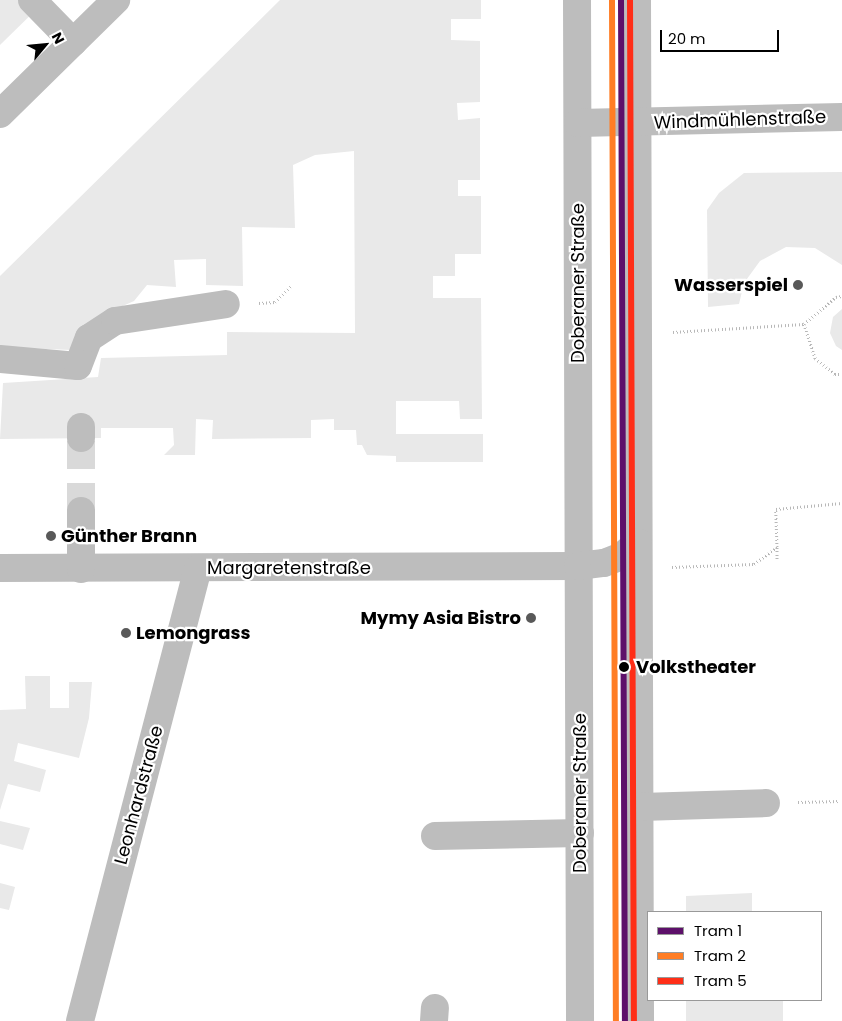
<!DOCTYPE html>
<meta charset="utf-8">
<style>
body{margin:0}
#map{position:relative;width:842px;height:1021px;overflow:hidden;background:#fff;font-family:Poppins,sans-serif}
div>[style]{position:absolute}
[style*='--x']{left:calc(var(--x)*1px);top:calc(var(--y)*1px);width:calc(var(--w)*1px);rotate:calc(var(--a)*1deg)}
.green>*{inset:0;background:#e9e9e9;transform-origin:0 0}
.minor-tunnel>*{height:28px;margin-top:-14px;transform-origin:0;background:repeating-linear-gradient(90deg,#d9d9d9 0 28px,transparent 0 42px)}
.path>*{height:3px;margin-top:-1.5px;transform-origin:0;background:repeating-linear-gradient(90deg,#b8b8b8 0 1px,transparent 0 3.5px)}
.minor>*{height:28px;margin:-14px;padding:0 14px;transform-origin:14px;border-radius:14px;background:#bdbdbd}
.tram-1>*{height:6px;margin:-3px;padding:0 3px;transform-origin:3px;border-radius:3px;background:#5d106a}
.tram-2>*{height:6px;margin:-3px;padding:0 3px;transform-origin:3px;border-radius:3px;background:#ff7d24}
.tram-3>*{height:6px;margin:-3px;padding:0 3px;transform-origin:3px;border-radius:3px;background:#ff2e17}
.dots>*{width:14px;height:14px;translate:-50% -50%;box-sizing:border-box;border:2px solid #fff;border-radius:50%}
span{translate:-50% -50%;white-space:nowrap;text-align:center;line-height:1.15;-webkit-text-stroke:4.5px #fff;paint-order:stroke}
.street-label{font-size:18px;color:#000}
.poi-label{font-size:18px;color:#000;font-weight:700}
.right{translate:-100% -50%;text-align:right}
.left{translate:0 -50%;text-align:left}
.stop-label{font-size:18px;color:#000;font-weight:700}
.legend{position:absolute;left:647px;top:911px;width:175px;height:90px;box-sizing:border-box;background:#fff;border:1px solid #999;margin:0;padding:6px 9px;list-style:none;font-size:15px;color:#000}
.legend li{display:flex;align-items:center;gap:10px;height:25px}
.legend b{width:25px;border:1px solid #999}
.north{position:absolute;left:20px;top:20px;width:50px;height:50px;-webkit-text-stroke:4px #fff;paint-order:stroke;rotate:62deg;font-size:14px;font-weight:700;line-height:20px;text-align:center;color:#000}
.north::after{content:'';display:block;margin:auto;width:18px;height:22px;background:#000;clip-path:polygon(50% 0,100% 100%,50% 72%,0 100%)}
.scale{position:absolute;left:660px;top:30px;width:119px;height:22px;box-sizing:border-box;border:2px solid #000;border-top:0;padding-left:6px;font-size:15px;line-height:18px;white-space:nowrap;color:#000;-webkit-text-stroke:4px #fff;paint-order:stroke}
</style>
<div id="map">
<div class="green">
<i style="clip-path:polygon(0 0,46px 0,0 45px)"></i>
<i style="clip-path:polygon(280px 0,481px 0,481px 19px,451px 19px,451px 40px,480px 41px,480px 102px,457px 103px,458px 120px,480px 118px,480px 180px,458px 180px,458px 196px,481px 196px,481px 254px,455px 254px,455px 276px,433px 276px,433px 298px,481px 298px,482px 419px,460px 419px,459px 401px,396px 401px,396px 434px,483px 434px,483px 462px,396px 462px,396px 456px,367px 455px,362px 445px,357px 445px,356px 430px,334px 430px,334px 419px,311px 420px,311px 438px,212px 439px,213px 420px,196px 419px,195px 455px,164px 455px,174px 445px,173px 428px,101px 428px,101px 438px,0 439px,3px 383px,98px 377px,101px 358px,227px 355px,227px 332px,355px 333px,354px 151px,315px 155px,293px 165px,295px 228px,242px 227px,243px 286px,206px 285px,206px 259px,174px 260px,176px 287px,147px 285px,134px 301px,98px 317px,71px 350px,0 347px,0 276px)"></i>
<i style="clip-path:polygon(842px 172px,842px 265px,815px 248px,786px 247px,760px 261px,744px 283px,739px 304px,708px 307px,707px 210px,719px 193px,744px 173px)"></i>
<i style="clip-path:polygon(842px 309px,842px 350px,836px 346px,830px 333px,833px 317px)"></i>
<i style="clip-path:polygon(25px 676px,50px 676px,50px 708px,69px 708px,69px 682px,92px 682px,89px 718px,79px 758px,18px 743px,14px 761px,46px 770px,40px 792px,8px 784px,0 810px,0 710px,26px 709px)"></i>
<i style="clip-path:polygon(0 821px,30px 828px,23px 850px,0 844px)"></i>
<i style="clip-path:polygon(0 883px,15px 887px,9px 910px,0 908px)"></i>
<i style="clip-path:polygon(752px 893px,752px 912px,686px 912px,686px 896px)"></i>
<i style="left:686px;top:1000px;width:97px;height:21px"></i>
</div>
<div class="minor-tunnel">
<i style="--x:81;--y:511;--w:73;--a:-90"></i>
</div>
<div class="path">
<i style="--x:259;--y:303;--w:16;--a:-4"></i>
<i style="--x:275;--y:302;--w:24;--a:-45"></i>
<i style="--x:804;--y:324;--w:42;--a:-40.2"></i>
<i style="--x:836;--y:297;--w:6;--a:-9"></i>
<i style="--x:673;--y:332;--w:131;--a:-3.5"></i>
<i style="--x:804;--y:324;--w:36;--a:72"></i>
<i style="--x:815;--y:358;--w:26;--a:39"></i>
<i style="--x:835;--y:374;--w:7;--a:0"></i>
<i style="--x:777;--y:547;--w:38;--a:-92"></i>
<i style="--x:776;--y:509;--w:66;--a:-5.2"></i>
<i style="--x:672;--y:567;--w:82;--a:-2.1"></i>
<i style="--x:754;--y:564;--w:29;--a:-36"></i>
<i style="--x:777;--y:547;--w:14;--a:90"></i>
<i style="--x:798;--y:802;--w:42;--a:-1.4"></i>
</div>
<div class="minor">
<i style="--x:32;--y:0;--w:59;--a:45.7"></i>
<i style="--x:577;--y:0;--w:1021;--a:89.83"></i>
<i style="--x:637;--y:0;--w:1021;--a:89.83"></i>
<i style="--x:0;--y:114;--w:163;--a:-44.5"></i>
<i style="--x:578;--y:123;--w:264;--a:-1.3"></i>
<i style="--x:0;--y:359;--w:78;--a:5.1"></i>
<i style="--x:78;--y:366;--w:30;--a:-69"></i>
<i style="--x:89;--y:338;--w:31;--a:-33"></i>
<i style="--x:115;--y:321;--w:112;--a:-8.7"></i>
<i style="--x:81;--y:438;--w:11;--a:-90"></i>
<i style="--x:0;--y:568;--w:578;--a:-0.2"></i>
<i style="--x:578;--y:566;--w:26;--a:-7"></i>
<i style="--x:604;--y:563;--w:19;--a:-21"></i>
<i style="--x:622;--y:556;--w:21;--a:-41"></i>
<i style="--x:81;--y:569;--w:58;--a:-90"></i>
<i style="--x:641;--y:807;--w:125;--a:-1.8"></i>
<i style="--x:435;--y:836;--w:145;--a:-1.2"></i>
<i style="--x:80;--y:1021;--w:467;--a:-75.4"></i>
<i style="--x:434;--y:1021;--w:13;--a:-86"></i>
</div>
<div class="tram-1">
<i style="--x:621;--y:0;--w:1021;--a:89.78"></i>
</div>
<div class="tram-2">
<i style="--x:612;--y:0;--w:1021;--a:89.78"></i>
</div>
<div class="tram-3">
<i style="--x:630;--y:0;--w:1021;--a:89.78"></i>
</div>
<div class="dots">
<i style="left:798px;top:285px;background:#595959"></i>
<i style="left:51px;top:536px;background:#595959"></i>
<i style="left:531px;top:618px;background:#595959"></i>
<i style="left:126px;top:633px;background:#595959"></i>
<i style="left:624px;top:667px;background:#000"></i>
</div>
<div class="street-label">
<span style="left:740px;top:120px;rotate:-2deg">Windmühlenstraße</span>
<span style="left:578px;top:283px;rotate:-90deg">Doberaner Straße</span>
<span style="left:289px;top:568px">Margaretenstraße</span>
<span style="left:580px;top:793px;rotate:-90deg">Doberaner Straße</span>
<span style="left:139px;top:795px;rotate:-75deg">Leonhardstraße</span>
</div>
<div class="poi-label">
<span class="right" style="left:788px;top:285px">Wasserspiel</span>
<span class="left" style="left:61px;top:536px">Günther Brann</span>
<span class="right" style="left:521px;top:618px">Mymy Asia Bistro</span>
<span class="left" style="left:136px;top:633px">Lemongrass</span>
</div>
<div class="stop-label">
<span class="left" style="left:636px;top:667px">Volkstheater</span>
</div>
<ul class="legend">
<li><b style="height:6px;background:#5d106a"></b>Tram 1</li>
<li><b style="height:6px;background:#ff7d24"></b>Tram 2</li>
<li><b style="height:6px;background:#ff2e17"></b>Tram 5</li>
</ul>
<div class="north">N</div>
<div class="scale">20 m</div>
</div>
